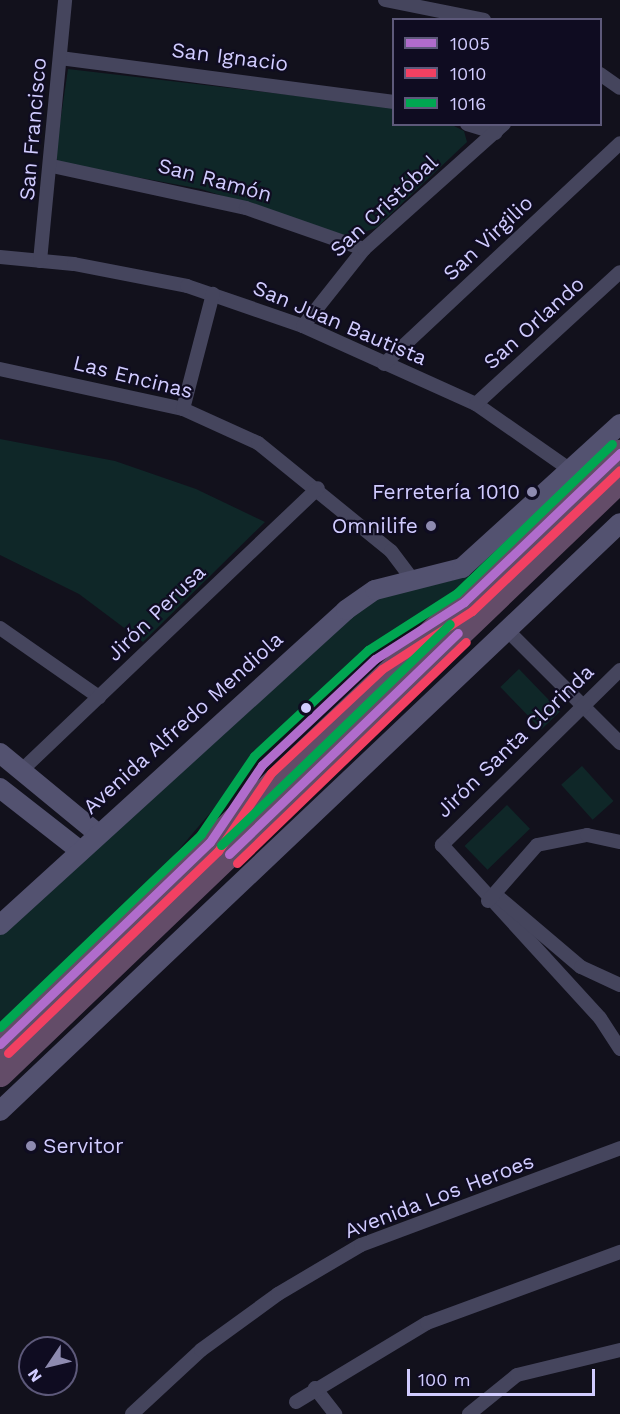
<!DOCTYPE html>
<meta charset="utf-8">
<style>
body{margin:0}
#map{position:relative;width:620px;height:1414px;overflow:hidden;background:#12111c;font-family:"Work Sans",sans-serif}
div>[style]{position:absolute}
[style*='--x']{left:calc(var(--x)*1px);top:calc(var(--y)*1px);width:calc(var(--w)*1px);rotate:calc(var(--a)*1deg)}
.green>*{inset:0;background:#0f2728;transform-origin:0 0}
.street>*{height:14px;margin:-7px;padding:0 7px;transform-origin:7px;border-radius:7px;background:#45455d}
.secondary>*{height:20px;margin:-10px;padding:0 10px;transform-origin:10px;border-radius:10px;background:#535270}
.highway>*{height:26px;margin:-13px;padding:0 13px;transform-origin:13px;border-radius:13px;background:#634c68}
.bus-1>*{height:9px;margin:-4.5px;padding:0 4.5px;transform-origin:4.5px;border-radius:4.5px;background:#b06ccc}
.bus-2>*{height:9px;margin:-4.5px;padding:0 4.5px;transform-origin:4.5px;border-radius:4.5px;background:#f24062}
.bus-3>*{height:9px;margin:-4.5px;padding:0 4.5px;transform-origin:4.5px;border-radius:4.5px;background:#00a651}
.dots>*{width:16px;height:16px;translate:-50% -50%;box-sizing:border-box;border:3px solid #0f0c21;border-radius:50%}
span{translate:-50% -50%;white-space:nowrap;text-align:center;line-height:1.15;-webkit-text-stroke:4.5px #0f0c21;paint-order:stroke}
.street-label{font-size:21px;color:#d1ccff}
.poi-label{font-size:21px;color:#d1ccff}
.right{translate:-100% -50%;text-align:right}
.left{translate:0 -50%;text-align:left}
.legend{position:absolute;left:392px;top:18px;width:210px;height:108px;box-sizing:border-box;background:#0f0c21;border:2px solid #5d597a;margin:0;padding:8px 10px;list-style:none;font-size:18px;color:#d1ccff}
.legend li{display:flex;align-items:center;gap:12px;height:30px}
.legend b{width:30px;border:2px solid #5d597a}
.north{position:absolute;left:18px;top:1336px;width:60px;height:60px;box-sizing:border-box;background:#0f0c21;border:2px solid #5d597a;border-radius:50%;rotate:235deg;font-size:16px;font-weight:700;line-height:24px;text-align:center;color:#d1ccff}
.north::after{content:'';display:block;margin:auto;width:21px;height:27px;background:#8e8bb0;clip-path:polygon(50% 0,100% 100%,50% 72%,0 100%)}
.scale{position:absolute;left:407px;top:1369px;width:188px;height:27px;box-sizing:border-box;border:3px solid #d1ccff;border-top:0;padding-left:8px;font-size:18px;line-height:21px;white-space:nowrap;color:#d1ccff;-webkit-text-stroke:4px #0f0c21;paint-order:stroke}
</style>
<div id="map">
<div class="green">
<i style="clip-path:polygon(68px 69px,393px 107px,394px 124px,452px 125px,464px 131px,467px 142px,376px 228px,350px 237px,201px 189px,60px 163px,55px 157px)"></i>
<i style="clip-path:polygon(0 439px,115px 461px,196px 489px,265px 522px,143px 642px,79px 594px,0 555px)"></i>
<i style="clip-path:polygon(475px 575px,353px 668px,257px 758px,152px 881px,0 1029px,0 935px,307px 647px,380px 597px)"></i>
<i style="left:519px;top:669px;width:59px;height:26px;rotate:46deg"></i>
<i style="left:582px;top:766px;width:47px;height:28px;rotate:48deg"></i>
<i style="left:507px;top:805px;width:33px;height:59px;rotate:46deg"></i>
</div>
<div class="street">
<i style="--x:385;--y:0;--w:101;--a:11.4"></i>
<i style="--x:60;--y:58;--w:337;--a:7.5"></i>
<i style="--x:600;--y:74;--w:24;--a:35"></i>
<i style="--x:467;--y:124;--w:30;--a:17"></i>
<i style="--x:52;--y:166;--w:198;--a:12.2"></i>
<i style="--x:246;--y:208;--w:125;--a:19.2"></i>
<i style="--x:0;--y:257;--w:74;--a:5.4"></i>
<i style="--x:74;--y:264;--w:115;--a:11"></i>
<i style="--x:187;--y:286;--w:123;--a:19"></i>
<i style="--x:303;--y:326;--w:190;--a:24.3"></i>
<i style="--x:476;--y:404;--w:117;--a:34.9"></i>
<i style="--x:40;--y:261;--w:262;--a:-84.5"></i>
<i style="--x:303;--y:326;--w:98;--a:-51.6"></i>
<i style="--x:364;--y:249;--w:188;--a:-41.8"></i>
<i style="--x:384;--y:364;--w:323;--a:-43.1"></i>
<i style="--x:0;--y:369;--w:187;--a:12.3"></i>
<i style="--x:183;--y:409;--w:82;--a:24.4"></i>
<i style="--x:258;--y:443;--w:171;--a:39.1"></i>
<i style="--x:391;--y:551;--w:36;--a:53"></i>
<i style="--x:476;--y:404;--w:195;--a:-42.5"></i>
<i style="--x:183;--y:409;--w:119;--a:-75.4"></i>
<i style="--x:0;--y:628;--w:121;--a:34.9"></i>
<i style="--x:507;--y:630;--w:160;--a:45"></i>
<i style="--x:620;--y:670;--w:250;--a:135.5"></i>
<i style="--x:442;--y:845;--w:234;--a:47.6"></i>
<i style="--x:600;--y:1018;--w:37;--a:57"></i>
<i style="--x:23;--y:769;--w:407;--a:-43.6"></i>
<i style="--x:496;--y:895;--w:111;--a:40.3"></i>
<i style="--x:581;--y:967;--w:43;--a:24.8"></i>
<i style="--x:488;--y:901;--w:74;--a:-48.8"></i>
<i style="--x:537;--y:845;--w:51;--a:-11.3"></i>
<i style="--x:587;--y:835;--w:34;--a:12"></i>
<i style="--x:315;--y:1388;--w:33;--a:52"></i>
<i style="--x:296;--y:1402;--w:153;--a:-31.1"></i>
<i style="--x:427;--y:1323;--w:206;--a:-20.2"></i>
<i style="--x:132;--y:1414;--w:94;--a:-42.8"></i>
<i style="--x:201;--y:1350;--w:95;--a:-36"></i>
<i style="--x:278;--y:1294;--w:96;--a:-30.6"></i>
<i style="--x:361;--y:1245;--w:277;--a:-20.5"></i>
<i style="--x:469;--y:1414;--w:62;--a:-39.1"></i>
<i style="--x:517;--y:1375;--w:106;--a:-13.6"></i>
</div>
<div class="secondary">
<i style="--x:0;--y:753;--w:126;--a:39.5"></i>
<i style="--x:0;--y:788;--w:100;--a:38.1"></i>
<i style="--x:0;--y:925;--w:468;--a:-42.3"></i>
<i style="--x:346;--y:610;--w:35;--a:-35"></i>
<i style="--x:375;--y:590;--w:90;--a:-14.2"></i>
<i style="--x:462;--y:568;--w:214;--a:-42.3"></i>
<i style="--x:0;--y:1111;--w:854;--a:-43.48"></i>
</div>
<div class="highway">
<i style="--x:0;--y:1044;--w:857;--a:-43.63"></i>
<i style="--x:0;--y:1074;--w:859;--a:-43.77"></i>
</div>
<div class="bus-1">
<i style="--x:229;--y:854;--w:318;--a:-44"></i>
<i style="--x:0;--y:1044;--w:291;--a:-43.9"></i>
<i style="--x:210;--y:842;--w:93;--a:-56"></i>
<i style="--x:262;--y:765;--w:155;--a:-43.2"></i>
<i style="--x:375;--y:659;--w:106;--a:-32.6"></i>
<i style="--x:464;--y:602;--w:216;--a:-43.7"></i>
</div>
<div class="bus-2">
<i style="--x:237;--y:863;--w:318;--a:-44"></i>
<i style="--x:8;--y:1053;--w:291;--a:-43.9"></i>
<i style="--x:218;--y:851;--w:94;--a:-55.8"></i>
<i style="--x:271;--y:773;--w:152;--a:-43.1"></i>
<i style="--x:382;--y:669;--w:107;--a:-32.8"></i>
<i style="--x:472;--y:611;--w:204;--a:-43.6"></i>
</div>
<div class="bus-3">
<i style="--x:221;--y:845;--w:318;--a:-44"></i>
<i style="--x:0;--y:1027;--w:279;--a:-43.8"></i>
<i style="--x:201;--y:834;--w:94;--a:-55.8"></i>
<i style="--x:254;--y:756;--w:156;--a:-42.9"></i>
<i style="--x:368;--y:650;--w:106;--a:-32.6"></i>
<i style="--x:457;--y:593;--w:215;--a:-43.9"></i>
</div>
<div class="dots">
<i style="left:532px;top:492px;background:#8e8bb0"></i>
<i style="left:431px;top:526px;background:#8e8bb0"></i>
<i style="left:306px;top:708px;background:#d1ccff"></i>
<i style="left:31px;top:1146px;background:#8e8bb0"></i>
</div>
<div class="street-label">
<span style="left:230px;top:57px;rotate:7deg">San Ignacio</span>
<span style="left:33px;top:129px;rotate:-85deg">San Francisco</span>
<span style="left:215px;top:180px;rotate:15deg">San Ramón</span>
<span style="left:384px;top:206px;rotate:-43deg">San Cristóbal</span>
<span style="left:488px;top:238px;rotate:-43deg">San Virgilio</span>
<span style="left:340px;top:323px;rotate:23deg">San Juan Bautista</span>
<span style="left:534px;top:323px;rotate:-42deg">San Orlando</span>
<span style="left:133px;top:377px;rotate:14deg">Las Encinas</span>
<span style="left:156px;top:613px;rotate:-44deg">Jirón Perusa</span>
<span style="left:183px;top:723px;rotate:-42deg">Avenida Alfredo Mendiola</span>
<span style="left:515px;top:741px;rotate:-44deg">Jirón Santa Clorinda</span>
<span style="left:439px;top:1196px;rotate:-21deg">Avenida Los Heroes</span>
</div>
<div class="poi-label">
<span class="right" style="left:520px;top:492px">Ferretería 1010</span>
<span class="right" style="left:418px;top:526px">Omnilife</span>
<span class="left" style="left:43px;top:1146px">Servitor</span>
</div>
<ul class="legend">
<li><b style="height:8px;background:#b06ccc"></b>1005</li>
<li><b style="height:8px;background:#f24062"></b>1010</li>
<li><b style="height:8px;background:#00a651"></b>1016</li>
</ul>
<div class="north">N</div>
<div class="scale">100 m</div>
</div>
